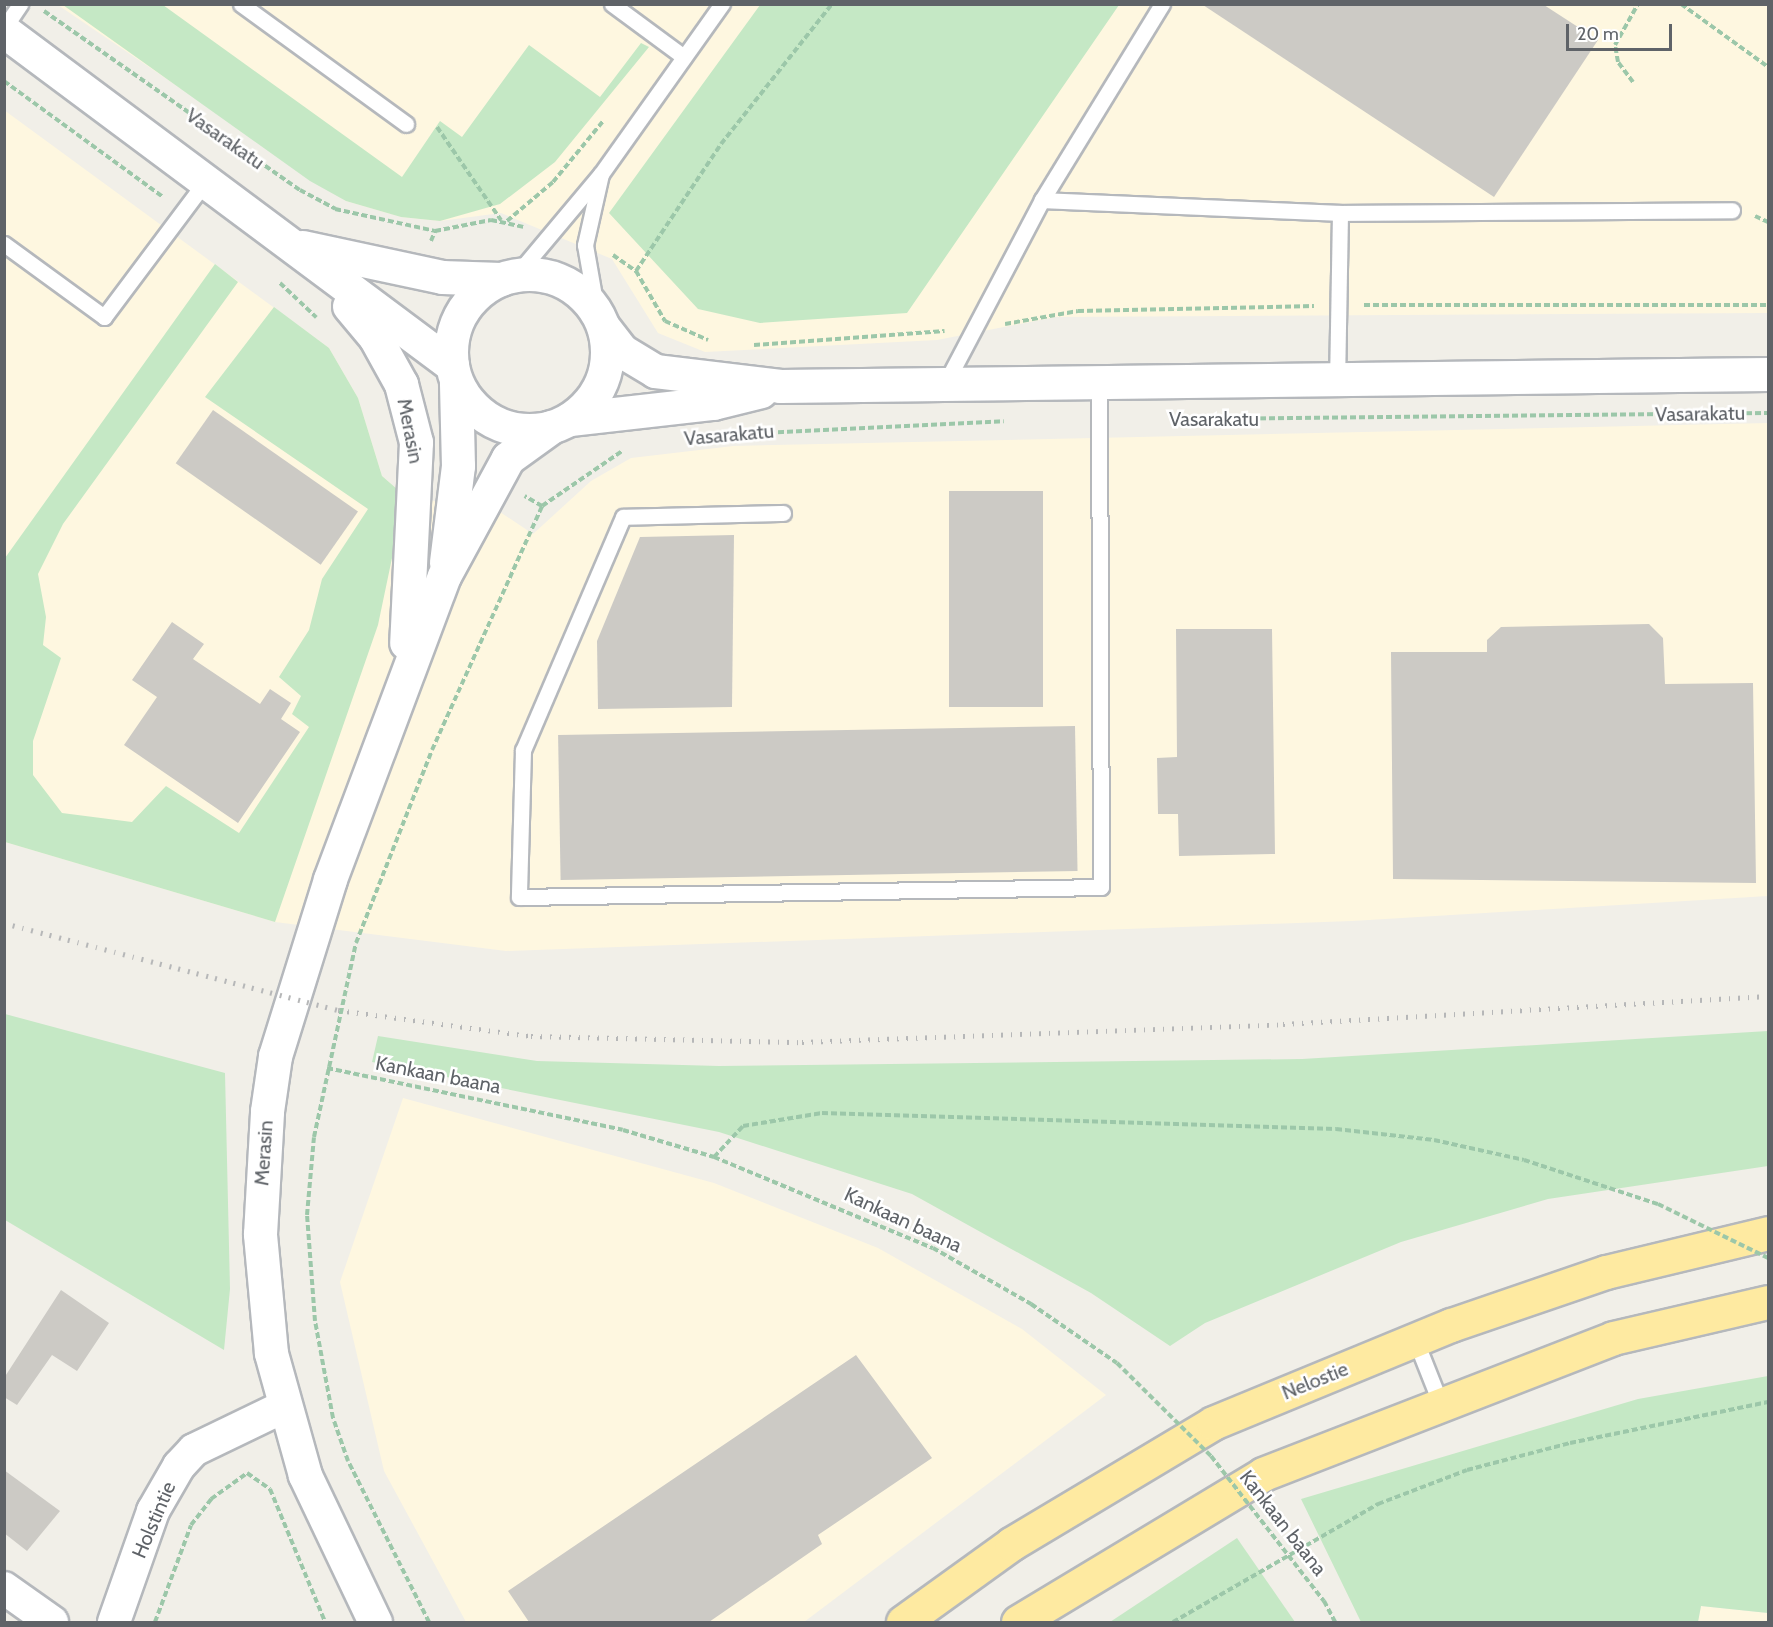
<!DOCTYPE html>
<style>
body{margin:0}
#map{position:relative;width:1773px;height:1627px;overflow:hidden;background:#f1efe8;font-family:Cabin,sans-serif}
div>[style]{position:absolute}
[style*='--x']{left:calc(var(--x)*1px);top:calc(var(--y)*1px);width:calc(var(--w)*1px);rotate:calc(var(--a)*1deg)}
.commercial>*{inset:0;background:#fef7e0}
.green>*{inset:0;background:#c5e8c5}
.building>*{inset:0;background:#cccac5;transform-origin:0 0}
.path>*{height:4px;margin-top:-2px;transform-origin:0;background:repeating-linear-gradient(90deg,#9cc7a9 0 6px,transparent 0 9px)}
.roads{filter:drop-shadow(2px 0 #b5b8bc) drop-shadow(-2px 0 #b5b8bc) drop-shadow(0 2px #b5b8bc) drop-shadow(0 -2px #b5b8bc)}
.service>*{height:15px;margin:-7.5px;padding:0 7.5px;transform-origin:7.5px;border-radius:7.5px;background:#fff}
.minor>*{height:32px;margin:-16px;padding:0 16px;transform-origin:16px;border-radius:16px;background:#fff}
.tertiary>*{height:33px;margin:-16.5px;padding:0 16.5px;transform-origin:16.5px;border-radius:16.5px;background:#fff}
.tertiary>.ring{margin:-16.5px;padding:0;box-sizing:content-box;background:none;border:33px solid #fff;border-radius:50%}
.trunk>*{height:33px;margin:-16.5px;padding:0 16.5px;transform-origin:16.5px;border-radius:16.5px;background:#feeaa1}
.rail>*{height:4.5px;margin-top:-2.25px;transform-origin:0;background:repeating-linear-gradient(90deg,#b6b7b8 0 1.5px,transparent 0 9.5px)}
.path-bridge>*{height:4px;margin-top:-2px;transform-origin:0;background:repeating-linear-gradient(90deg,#9cc7a9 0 6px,transparent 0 9px)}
span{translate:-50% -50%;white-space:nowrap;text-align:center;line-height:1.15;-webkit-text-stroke:5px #fff;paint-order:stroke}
.street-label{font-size:20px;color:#5f6368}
.frame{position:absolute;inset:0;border:6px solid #5f6368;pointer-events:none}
.scale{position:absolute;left:1566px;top:24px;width:106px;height:27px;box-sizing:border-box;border:3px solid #5f6368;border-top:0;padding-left:8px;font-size:18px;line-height:21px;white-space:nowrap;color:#5f6368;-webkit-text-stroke:4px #fff;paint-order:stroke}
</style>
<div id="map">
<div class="commercial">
<i style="clip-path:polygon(58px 5px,1768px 5px,1768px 313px,1056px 317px,937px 340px,705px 352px,658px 333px,612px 259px,501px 213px,440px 221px,401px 217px,346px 201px)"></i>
<i style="clip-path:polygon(4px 110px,329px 348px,358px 398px,382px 476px,405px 496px,500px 512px,533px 534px,591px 481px,631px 458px,733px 446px,1768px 423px,1768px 896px,1352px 921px,506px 951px,275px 922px,5px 842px)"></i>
<i style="clip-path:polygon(403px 1098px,714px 1183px,878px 1248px,1022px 1329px,1106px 1395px,804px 1622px,466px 1622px,384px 1471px,340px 1282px)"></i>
<i style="clip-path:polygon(1701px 1606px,1768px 1613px,1768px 1622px,1698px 1622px)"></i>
</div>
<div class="green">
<i style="clip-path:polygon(63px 5px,163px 5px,402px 177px,440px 121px,462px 137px,529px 45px,600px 97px,641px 43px,649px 47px,555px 162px,500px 204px,440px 221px,401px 217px,346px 201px,310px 181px)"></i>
<i style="clip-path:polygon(760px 5px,760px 4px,1119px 5px,907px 313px,760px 323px,698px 309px,609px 213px)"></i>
<i style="clip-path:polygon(215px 264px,238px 282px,63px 524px,38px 574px,46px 617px,43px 645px,61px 658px,33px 741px,33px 775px,62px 813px,132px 822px,166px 786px,239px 833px,309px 727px,292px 714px,301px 696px,279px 677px,309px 630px,322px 579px,368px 509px,205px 397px,274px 307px,329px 348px,358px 398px,382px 476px,405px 496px,378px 625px,275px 922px,5px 842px,5px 558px)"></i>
<i style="clip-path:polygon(5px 1014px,225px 1073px,230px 1289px,224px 1350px,5px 1220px)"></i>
<i style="clip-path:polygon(1768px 1031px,1768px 1166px,1548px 1199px,1401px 1242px,1205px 1323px,1170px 1346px,1091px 1293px,912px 1194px,719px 1132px,372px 1062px,378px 1036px,537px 1061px,719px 1066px,1302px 1059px)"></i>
<i style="clip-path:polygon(1768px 1376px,1768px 1613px,1701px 1606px,1698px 1622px,1361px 1622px,1301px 1499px,1638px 1399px)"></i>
<i style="clip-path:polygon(1237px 1538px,1295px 1622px,1110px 1622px)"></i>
</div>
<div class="building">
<i style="clip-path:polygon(1203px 5px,1544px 5px,1598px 40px,1494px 197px)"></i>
<i style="left:213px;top:410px;width:177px;height:65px;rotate:35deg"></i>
<i style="left:949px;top:491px;width:94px;height:216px"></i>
<i style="clip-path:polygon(734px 535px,732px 707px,598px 709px,597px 641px,640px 537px)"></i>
<i style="clip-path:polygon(172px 622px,204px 644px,193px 659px,260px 704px,270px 689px,291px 703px,281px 719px,300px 732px,238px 823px,124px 745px,157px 697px,132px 680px)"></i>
<i style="clip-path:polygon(1649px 624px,1663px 638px,1665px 684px,1753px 683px,1756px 883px,1393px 879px,1391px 652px,1487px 652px,1487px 640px,1501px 627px)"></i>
<i style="clip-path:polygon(1176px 629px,1272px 629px,1275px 854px,1179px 856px,1178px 814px,1158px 814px,1157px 758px,1177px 757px)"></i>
<i style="left:1075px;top:726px;width:145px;height:517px;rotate:89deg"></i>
<i style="clip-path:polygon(61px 1290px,109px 1323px,77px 1371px,52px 1355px,17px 1405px,4px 1397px,4px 1378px)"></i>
<i style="clip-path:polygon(856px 1355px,932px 1458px,818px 1535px,822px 1544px,709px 1622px,529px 1622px,508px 1591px)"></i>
<i style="clip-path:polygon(4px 1470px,60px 1511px,27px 1551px,4px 1533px)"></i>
</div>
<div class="path">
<i style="--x:1681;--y:4;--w:107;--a:35.9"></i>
<i style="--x:44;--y:11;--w:312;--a:35"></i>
<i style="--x:300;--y:190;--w:40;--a:28"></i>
<i style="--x:335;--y:209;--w:102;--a:12.4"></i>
<i style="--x:4;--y:81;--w:197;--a:36.1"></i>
<i style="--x:1633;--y:82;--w:25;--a:-127"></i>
<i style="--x:1618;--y:62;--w:17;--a:-100"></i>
<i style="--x:1615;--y:45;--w:47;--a:-60.7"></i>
<i style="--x:437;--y:127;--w:113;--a:55.5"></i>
<i style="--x:1755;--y:216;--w:14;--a:25"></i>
<i style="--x:507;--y:221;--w:60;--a:-40.3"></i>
<i style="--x:553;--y:182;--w:80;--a:-50.6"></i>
<i style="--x:431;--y:241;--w:11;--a:-68"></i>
<i style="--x:435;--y:231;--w:57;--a:-11.1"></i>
<i style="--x:491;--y:220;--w:33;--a:12"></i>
<i style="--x:613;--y:255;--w:28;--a:35"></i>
<i style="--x:636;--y:271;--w:58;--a:59.9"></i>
<i style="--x:665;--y:321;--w:47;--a:23.8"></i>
<i style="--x:636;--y:271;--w:153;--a:-56.2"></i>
<i style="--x:721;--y:144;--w:179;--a:-51.6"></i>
<i style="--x:280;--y:283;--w:50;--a:43.4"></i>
<i style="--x:1364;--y:305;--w:404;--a:0"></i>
<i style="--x:1005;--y:324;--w:74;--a:-10.1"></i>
<i style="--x:1078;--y:311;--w:236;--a:-1.2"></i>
<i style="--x:754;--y:345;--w:191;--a:-4.2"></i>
<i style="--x:1206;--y:419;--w:562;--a:-0.61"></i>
<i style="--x:742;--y:434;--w:262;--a:-2.8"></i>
<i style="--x:542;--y:506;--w:97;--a:-34.5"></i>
<i style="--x:327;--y:1068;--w:302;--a:11.8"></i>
<i style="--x:623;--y:1130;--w:95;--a:16.5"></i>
<i style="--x:714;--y:1157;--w:237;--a:22.6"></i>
<i style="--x:933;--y:1248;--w:113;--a:29.7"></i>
<i style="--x:1031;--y:1304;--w:104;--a:34.5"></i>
<i style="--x:714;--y:1157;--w:42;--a:-46.9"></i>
<i style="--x:743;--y:1126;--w:80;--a:-9.3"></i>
<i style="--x:822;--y:1113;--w:514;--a:1.78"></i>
<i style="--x:1336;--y:1129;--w:99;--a:6.4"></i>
<i style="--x:1434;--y:1140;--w:92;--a:12.5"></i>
<i style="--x:1324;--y:1601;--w:24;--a:62"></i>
<i style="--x:155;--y:1622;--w:103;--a:-69.6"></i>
<i style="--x:191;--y:1525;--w:33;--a:-52"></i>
<i style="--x:211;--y:1499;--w:44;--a:-35.8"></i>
<i style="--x:247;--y:1473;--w:28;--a:35"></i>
<i style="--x:270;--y:1489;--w:144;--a:67.5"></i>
<i style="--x:429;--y:1622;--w:180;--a:-116.7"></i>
<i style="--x:348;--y:1461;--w:46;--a:-109.2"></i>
<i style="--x:333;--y:1418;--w:99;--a:-100.5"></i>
<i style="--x:315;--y:1321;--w:106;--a:-94.3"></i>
<i style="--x:307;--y:1215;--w:78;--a:-84.9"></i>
<i style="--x:314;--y:1137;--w:198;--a:-77.8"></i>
<i style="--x:356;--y:943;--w:207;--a:-68.5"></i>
<i style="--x:432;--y:750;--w:268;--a:-65.7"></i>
<i style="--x:542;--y:506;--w:20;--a:-150"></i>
<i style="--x:1173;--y:1622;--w:237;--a:-29.9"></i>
<i style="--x:1378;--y:1504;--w:95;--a:-20.9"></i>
<i style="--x:1467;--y:1470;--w:106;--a:-14.7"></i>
<i style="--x:1570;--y:1443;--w:202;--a:-11.7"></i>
</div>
<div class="roads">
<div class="service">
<i style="--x:241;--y:4;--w:204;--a:36"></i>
<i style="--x:612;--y:4;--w:89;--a:36.4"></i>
<i style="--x:1162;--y:4;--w:230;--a:121.5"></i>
<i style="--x:1042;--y:200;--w:298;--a:2.5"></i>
<i style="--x:1340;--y:213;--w:166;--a:91"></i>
<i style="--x:4;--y:28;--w:29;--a:-56"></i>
<i style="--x:1340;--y:213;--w:392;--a:-0.4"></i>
<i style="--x:4;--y:244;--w:124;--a:36.1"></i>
<i style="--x:104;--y:317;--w:174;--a:-53.2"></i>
<i style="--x:517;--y:274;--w:131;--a:-50"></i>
<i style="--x:601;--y:174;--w:209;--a:-54.6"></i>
<i style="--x:597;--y:313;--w:69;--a:-100"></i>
<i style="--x:585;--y:245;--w:73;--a:-77.3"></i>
<i style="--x:945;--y:384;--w:208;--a:-62.2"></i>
<i style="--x:783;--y:513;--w:160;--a:178.6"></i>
<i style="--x:623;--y:517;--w:254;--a:113.2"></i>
<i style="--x:523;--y:750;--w:147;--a:91.6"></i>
<i style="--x:519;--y:897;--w:582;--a:-0.98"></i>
<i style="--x:1101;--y:887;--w:505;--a:-90.23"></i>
<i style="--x:1415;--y:1339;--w:68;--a:68.4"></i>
</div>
<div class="minor">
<i style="--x:4;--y:1588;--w:59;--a:35.3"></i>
<i style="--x:114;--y:1622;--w:118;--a:-70.6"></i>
<i style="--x:153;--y:1511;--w:52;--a:-60"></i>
<i style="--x:179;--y:1466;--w:22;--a:-47"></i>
<i style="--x:194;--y:1450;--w:101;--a:-25.8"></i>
</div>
<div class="tertiary">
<i style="--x:4;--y:31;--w:559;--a:36.71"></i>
<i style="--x:302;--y:247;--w:143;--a:12.1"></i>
<i style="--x:442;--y:277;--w:59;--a:1.9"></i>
<i class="ring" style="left:451px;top:274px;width:123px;height:123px"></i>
<i style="--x:349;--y:306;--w:40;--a:50"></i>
<i style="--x:375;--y:337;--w:54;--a:61"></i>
<i style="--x:401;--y:384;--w:60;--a:75.5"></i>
<i style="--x:416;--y:442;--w:201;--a:92.8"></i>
<i style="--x:604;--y:328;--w:29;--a:52"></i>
<i style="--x:622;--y:351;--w:39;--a:31"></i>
<i style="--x:655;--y:371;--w:126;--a:6.8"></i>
<i style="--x:780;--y:386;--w:988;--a:-0.7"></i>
<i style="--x:570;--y:419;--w:144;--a:-6.4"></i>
<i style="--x:713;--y:403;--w:49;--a:-14"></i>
<i style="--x:446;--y:562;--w:97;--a:-82.9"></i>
<i style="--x:458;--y:466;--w:84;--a:-91.4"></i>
<i style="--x:375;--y:1622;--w:163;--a:-115.5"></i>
<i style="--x:305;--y:1475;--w:127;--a:-105.6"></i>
<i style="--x:271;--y:1353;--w:120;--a:-95.3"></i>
<i style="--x:260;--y:1234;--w:123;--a:-86.7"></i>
<i style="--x:267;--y:1111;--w:56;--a:-81.7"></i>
<i style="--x:275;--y:1056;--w:185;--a:-72.7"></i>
<i style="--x:330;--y:879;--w:324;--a:-69.4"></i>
<i style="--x:444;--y:576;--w:134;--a:-61.5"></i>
<i style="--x:508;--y:458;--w:53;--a:-35.8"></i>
</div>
<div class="trunk">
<i style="--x:903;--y:1622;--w:133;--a:-35.8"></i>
<i style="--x:1011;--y:1544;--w:235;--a:-30.9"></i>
<i style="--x:1213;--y:1423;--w:257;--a:-22.4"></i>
<i style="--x:1451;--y:1325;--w:164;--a:-18.9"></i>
<i style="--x:1606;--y:1272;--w:167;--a:-13.5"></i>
<i style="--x:1018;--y:1622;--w:286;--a:-31.1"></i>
<i style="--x:1263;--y:1474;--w:375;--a:-21.2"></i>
<i style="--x:1613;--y:1338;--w:159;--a:-13.1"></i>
</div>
</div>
<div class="rail">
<i style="--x:4;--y:923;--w:345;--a:14.6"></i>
<i style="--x:338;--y:1010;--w:195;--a:7.7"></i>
<i style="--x:531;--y:1036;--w:271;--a:1.3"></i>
<i style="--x:802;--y:1042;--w:481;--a:-2.1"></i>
<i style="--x:1283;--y:1024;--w:486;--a:-3.3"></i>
</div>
<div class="path-bridge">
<i style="--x:1524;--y:1160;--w:141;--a:18.2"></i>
<i style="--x:1658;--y:1204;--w:123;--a:26.1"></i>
<i style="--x:1117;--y:1363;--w:132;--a:44.7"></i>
<i style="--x:1211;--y:1456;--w:184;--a:52.1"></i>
</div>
<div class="street-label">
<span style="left:225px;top:139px;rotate:35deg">Vasarakatu</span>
<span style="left:1700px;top:414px;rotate:-1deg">Vasarakatu</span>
<span style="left:1214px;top:419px">Vasarakatu</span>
<span style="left:410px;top:431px;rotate:79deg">Merasin</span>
<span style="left:729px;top:435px;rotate:-5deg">Vasarakatu</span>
<span style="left:438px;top:1075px;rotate:11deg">Kankaan baana</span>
<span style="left:264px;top:1153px;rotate:-86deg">Merasin</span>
<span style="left:903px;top:1220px;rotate:25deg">Kankaan baana</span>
<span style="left:1315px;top:1381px;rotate:-22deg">Nelostie</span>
<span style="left:154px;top:1520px;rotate:-67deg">Holstintie</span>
<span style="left:1283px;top:1523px;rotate:52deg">Kankaan baana</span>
</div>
<div class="frame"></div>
<div class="scale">20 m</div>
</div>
